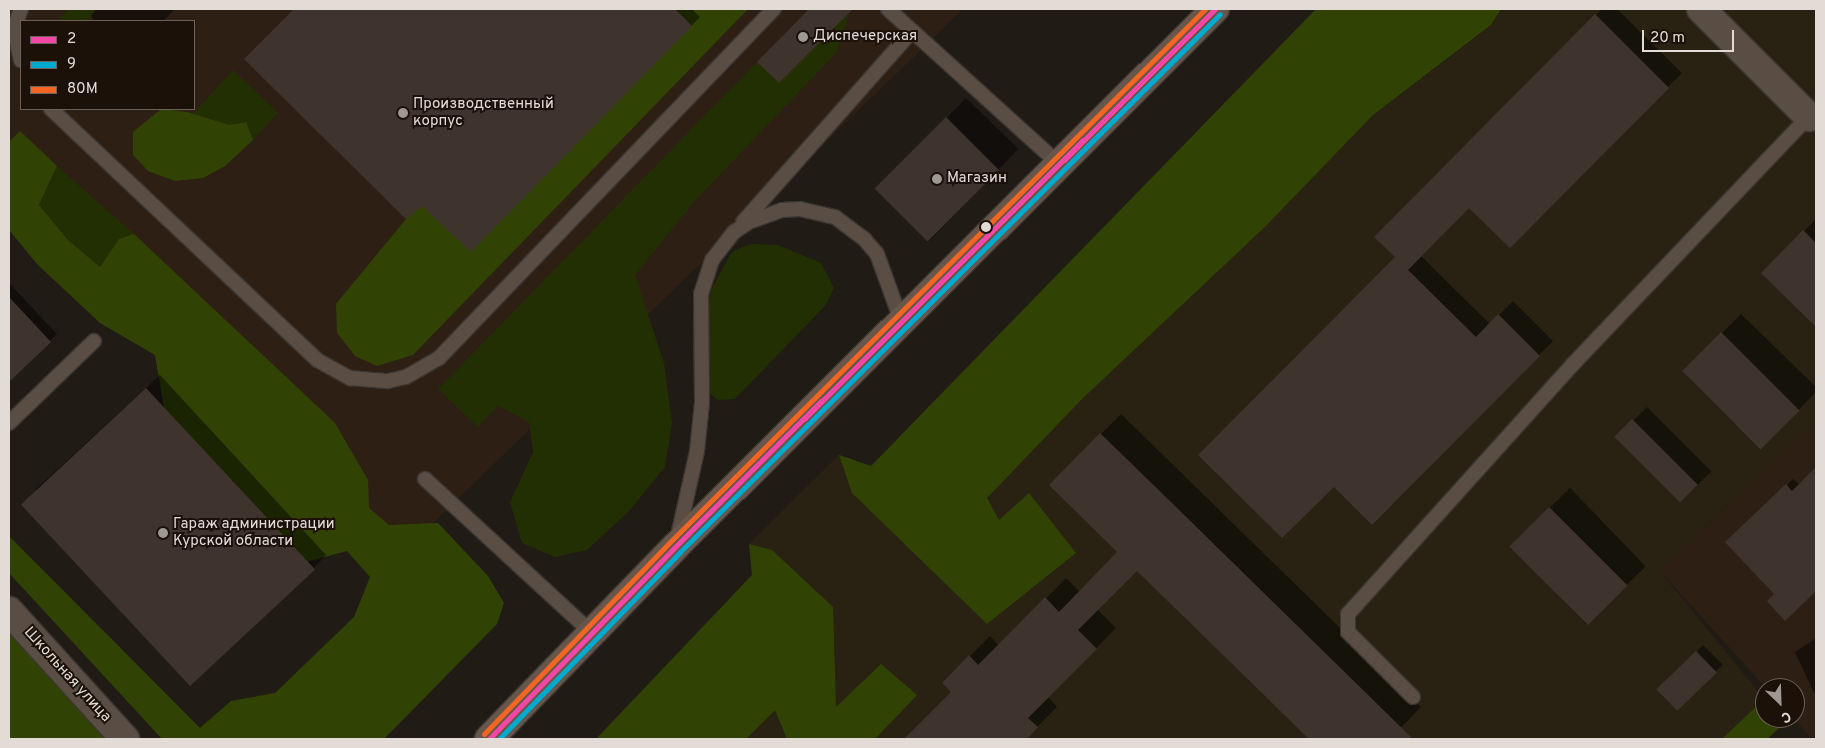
<!DOCTYPE html>
<meta charset="utf-8">
<style>
body{margin:0}
#map{position:relative;width:1825px;height:748px;overflow:hidden;background:#211b16;font-family:Overpass,sans-serif}
div>[style]{position:absolute}
[style*='--x']{left:calc(var(--x)*1px);top:calc(var(--y)*1px);width:calc(var(--w)*1px);rotate:calc(var(--a)*1deg)}
.commercial>*{inset:0;background:#292213}
.built>*{inset:0;background:#2e1f14}
.green>*{inset:0;background:#222f03}
.forest>*{inset:0;background:#314304}
.shadow>*{inset:0;background:#0007;transform-origin:0 0}
.building>*{inset:0;background:#3f342d;transform-origin:0 0}
.roads{filter:drop-shadow(1px 0 #3b3632) drop-shadow(-1px 0 #3b3632) drop-shadow(0 1px #3b3632) drop-shadow(0 -1px #3b3632)}
.service>*{height:14px;margin:-7px;padding:0 7px;transform-origin:7px;border-radius:7px;background:#5a4d44}
.minor>*{height:28px;margin:-14px;padding:0 14px;transform-origin:14px;border-radius:14px;background:#5a4d44}
.tertiary>*{height:28px;margin:-14px;padding:0 14px;transform-origin:14px;border-radius:14px;background:#5a4d44}
.primary>*{height:28px;margin:-14px;padding:0 14px;transform-origin:14px;border-radius:14px;background:#675649}
.bus-1>*{height:5px;margin:-2.5px;padding:0 2.5px;transform-origin:2.5px;border-radius:2.5px;background:#f346a5}
.bus-2>*{height:5px;margin:-2.5px;padding:0 2.5px;transform-origin:2.5px;border-radius:2.5px;background:#00a9ce}
.bus-3>*{height:5px;margin:-2.5px;padding:0 2.5px;transform-origin:2.5px;border-radius:2.5px;background:#f26522}
.dots>*{width:14px;height:14px;translate:-50% -50%;box-sizing:border-box;border:2px solid #1b1109;border-radius:50%}
span{translate:-50% -50%;white-space:nowrap;text-align:center;line-height:1.15;-webkit-text-stroke:4px #1b1109;paint-order:stroke}
.poi-label{font-size:15px;color:#e3dbd5}
.left{translate:0 -50%;text-align:left}
.street-label{font-size:15px;color:#e3dbd5}
.frame{position:absolute;inset:0;border:10px solid #e3dbd5;pointer-events:none}
.legend{position:absolute;left:20px;top:20px;width:175px;height:90px;box-sizing:border-box;background:#1b1109;border:1px solid #6b625b;margin:0;padding:6px 9px;list-style:none;font-size:15px;color:#e3dbd5}
.legend li{display:flex;align-items:center;gap:10px;height:25px}
.legend b{width:25px;border:1px solid #6b625b}
.north{position:absolute;left:1755px;top:678px;width:50px;height:50px;box-sizing:border-box;background:#1b1109;border:1px solid #6b625b;border-radius:50%;rotate:156deg;font-size:14px;font-weight:700;line-height:20px;text-align:center;color:#e3dbd5}
.north::after{content:'';display:block;margin:auto;width:18px;height:22px;background:#9f9892;clip-path:polygon(50% 0,100% 100%,50% 72%,0 100%)}
.scale{position:absolute;left:1642px;top:30px;width:92px;height:22px;box-sizing:border-box;border:2px solid #e3dbd5;border-top:0;padding-left:6px;font-size:15px;line-height:18px;white-space:nowrap;color:#e3dbd5;-webkit-text-stroke:4px #1b1109;paint-order:stroke}
</style>
<div id="map">
<div class="commercial">
<i style="clip-path:polygon(1501px 9px,1816px 9px,1816px 421px,1659px 570px,1764px 699px,1722px 739px,746px 739px,775px 709px,749px 544px,839px 455px,871px 466px,1081px 400px,1266px 226px,1373px 115px,1491px 26px)"></i>
</div>
<div class="built">
<i style="clip-path:polygon(evenodd,9px 9px,963px 9px,400px 555px,9px 167px,9px 9px,21px 21px,194px 21px,194px 109px,21px 109px,21px 21px)"></i>
<i style="clip-path:polygon(1816px 421px,1816px 736px,1811px 738px,1793px 718px,1795px 688px,1766px 688px,1659px 570px)"></i>
</div>
<div class="green">
<i style="clip-path:polygon(68px 9px,95px 9px,88px 21px,57px 21px)"></i>
<i style="clip-path:polygon(850px 12px,836px 53px,692px 204px,635px 275px,664px 363px,672px 423px,665px 467px,629px 511px,587px 550px,555px 557px,522px 543px,510px 502px,533px 452px,529px 422px,498px 406px,478px 427px,438px 389px,757px 62px,779px 83px)"></i>
<i style="clip-path:polygon(233px 70px,278px 113px,253px 140px,245px 122px,231px 125px,193px 114px)"></i>
<i style="clip-path:polygon(57px 166px,134px 234px,119px 239px,100px 267px,68px 240px,39px 205px)"></i>
<i style="clip-path:polygon(750px 244px,778px 245px,821px 263px,834px 288px,825px 306px,735px 399px,718px 400px,704px 389px,699px 330px,713px 286px,732px 252px)"></i>
</div>
<div class="forest">
<i style="clip-path:polygon(606px 9px,748px 9px,413px 355px,377px 366px,355px 356px,337px 333px,336px 304px,406px 219px)"></i>
<i style="clip-path:polygon(1316px 9px,1501px 9px,1491px 25px,1373px 115px,1266px 226px,1081px 400px,987px 498px,999px 520px,1029px 493px,1076px 553px,987px 624px,852px 493px,839px 455px,871px 466px)"></i>
<i style="clip-path:polygon(161px 109px,187px 112px,230px 125px,246px 122px,253px 140px,225px 166px,203px 178px,175px 181px,148px 171px,133px 155px,133px 132px)"></i>
<i style="clip-path:polygon(20px 131px,57px 166px,39px 205px,68px 240px,100px 267px,119px 239px,134px 234px,335px 423px,368px 480px,369px 508px,389px 525px,438px 523px,488px 576px,504px 603px,497px 624px,384px 739px,162px 739px,9px 573px,9px 536px,200px 728px,231px 701px,275px 693px,354px 617px,370px 577px,347px 551px,306px 562px,164px 408px,155px 355px,100px 323px,37px 264px,9px 230px,9px 142px)"></i>
<i style="clip-path:polygon(749px 544px,772px 550px,833px 607px,836px 707px,881px 664px,917px 695px,875px 739px,787px 739px,775px 710px,746px 739px,596px 739px,752px 575px)"></i>
<i style="clip-path:polygon(9px 610px,126px 739px,9px 739px)"></i>
<i style="clip-path:polygon(1764px 699px,1765px 718px,1790px 718px,1767px 739px,1722px 739px)"></i>
</div>
<div class="shadow">
<i style="clip-path:polygon(97px 9px,175px 9px,163px 21px,94px 21px,91px 15px)"></i>
<i style="clip-path:polygon(296px 9px,692px 9px,700px 17px,471px 250px,422px 205px,246px 59px)"></i>
<i style="clip-path:polygon(1602px 9px,1617px 9px,1682px 73px,1510px 246px,1469px 207px,1421px 256px,1490px 324px,1513px 301px,1553px 341px,1372px 523px,1397px 257px,1376px 237px)"></i>
<i style="left:966px;top:98px;width:73px;height:128px;rotate:44deg"></i>
<i style="clip-path:polygon(1816px 219px,1816px 325px,1763px 273px)"></i>
<i style="clip-path:polygon(9px 283px,57px 334px,9px 380px)"></i>
<i style="clip-path:polygon(1741px 314px,1816px 387px,1816px 392px,1782px 427px,1684px 371px)"></i>
<i style="clip-path:polygon(160px 375px,326px 555px,313px 569px,35px 490px)"></i>
<i style="left:1647px;top:407px;width:91px;height:43px;rotate:45deg"></i>
<i style="clip-path:polygon(1121px 414px,1421px 707px,1390px 739px,1311px 739px,1137px 569px,1097px 609px,1116px 628px,1048px 697px,1057px 707px,1025px 739px,906px 739px,952px 692px,943px 683px,990px 636px,999px 646px,1066px 578px,1080px 592px,1119px 552px,1050px 485px)"></i>
<i style="clip-path:polygon(1816px 468px,1816px 590px,1785px 619px,1776px 594px,1726px 542px,1793px 479px,1800px 485px)"></i>
<i style="left:1570px;top:488px;width:109px;height:83px;rotate:46deg"></i>
<i style="clip-path:polygon(1816px 638px,1816px 697px,1795px 652px)"></i>
<i style="left:1703px;top:645px;width:28px;height:63px;rotate:45deg"></i>
</div>
<div class="building">
<i style="clip-path:polygon(294px 9px,675px 9px,692px 26px,471px 252px,422px 206px,406px 219px,244px 59px)"></i>
<i style="clip-path:polygon(809px 9px,853px 9px,779px 83px,757px 62px)"></i>
<i style="clip-path:polygon(1595px 14px,1669px 88px,1510px 248px,1469px 208px,1408px 270px,1476px 337px,1498px 314px,1540px 356px,1372px 525px,1334px 487px,1282px 538px,1198px 455px,1395px 257px,1374px 237px)"></i>
<i style="left:946px;top:117px;width:75px;height:101px;rotate:45deg"></i>
<i style="clip-path:polygon(1803px 230px,1816px 243px,1816px 327px,1761px 273px)"></i>
<i style="clip-path:polygon(9px 297px,51px 342px,9px 382px)"></i>
<i style="left:1721px;top:332px;width:111px;height:55px;rotate:45deg"></i>
<i style="left:146px;top:388px;width:248px;height:171px;rotate:47deg"></i>
<i style="left:1632px;top:419px;width:93px;height:25px;rotate:45deg"></i>
<i style="clip-path:polygon(1100px 433px,1173px 504px,1413px 739px,1309px 739px,1137px 571px,1078px 630px,1097px 649px,1028px 718px,1038px 727px,1027px 739px,904px 739px,951px 692px,942px 683px,969px 655px,978px 665px,1045px 597px,1059px 612px,1117px 552px,1049px 485px)"></i>
<i style="clip-path:polygon(1816px 467px,1816px 591px,1785px 621px,1767px 601px,1774px 594px,1725px 542px,1786px 484px,1792px 491px)"></i>
<i style="left:1549px;top:507px;width:111px;height:56px;rotate:45deg"></i>
<i style="left:1696px;top:651px;width:30px;height:55px;rotate:46deg"></i>
</div>
<div class="roads">
<div class="service">
<i style="--x:21;--y:9;--w:20;--a:110"></i>
<i style="--x:14;--y:28;--w:33;--a:78"></i>
<i style="--x:888;--y:9;--w:232;--a:42.2"></i>
<i style="--x:51;--y:109;--w:366;--a:43.3"></i>
<i style="--x:317;--y:360;--w:38;--a:29"></i>
<i style="--x:350;--y:378;--w:38;--a:5"></i>
<i style="--x:388;--y:381;--w:18;--a:-13"></i>
<i style="--x:406;--y:377;--w:38;--a:-30"></i>
<i style="--x:439;--y:358;--w:484;--a:-46.2"></i>
<i style="--x:743;--y:222;--w:255;--a:-48.5"></i>
<i style="--x:9;--y:423;--w:118;--a:-44"></i>
<i style="--x:425;--y:479;--w:227;--a:42.7"></i>
<i style="--x:677;--y:540;--w:91;--a:-77.3"></i>
<i style="--x:697;--y:451;--w:48;--a:-84.1"></i>
<i style="--x:702;--y:403;--w:109;--a:-90.5"></i>
<i style="--x:701;--y:294;--w:36;--a:-72"></i>
<i style="--x:712;--y:260;--w:36;--a:-52"></i>
<i style="--x:734;--y:232;--w:18;--a:-34"></i>
<i style="--x:749;--y:222;--w:35;--a:-20"></i>
<i style="--x:782;--y:210;--w:18;--a:-3"></i>
<i style="--x:800;--y:209;--w:36;--a:13"></i>
<i style="--x:835;--y:217;--w:38;--a:37"></i>
<i style="--x:865;--y:240;--w:18;--a:49"></i>
<i style="--x:877;--y:254;--w:70;--a:70"></i>
<i style="--x:1413;--y:697;--w:92;--a:-135"></i>
<i style="--x:1348;--y:632;--w:18;--a:-90"></i>
<i style="--x:1348;--y:614;--w:336;--a:-48"></i>
<i style="--x:1573;--y:364;--w:347;--a:-46.4"></i>
</div>
<div class="minor">
<i style="--x:1701;--y:9;--w:153;--a:45"></i>
</div>
<div class="tertiary">
<i style="--x:9;--y:611;--w:173;--a:47.8"></i>
</div>
<div class="primary">
<i style="--x:489;--y:739;--w:267;--a:-45.9"></i>
<i style="--x:675;--y:547;--w:762;--a:-44.89"></i>
</div>
</div>
<div class="bus-1">
<i style="--x:489;--y:739;--w:267;--a:-45.9"></i>
<i style="--x:675;--y:547;--w:762;--a:-44.89"></i>
</div>
<div class="bus-2">
<i style="--x:499;--y:739;--w:260;--a:-45.9"></i>
<i style="--x:680;--y:552;--w:762;--a:-44.89"></i>
</div>
<div class="bus-3">
<i style="--x:484;--y:734;--w:267;--a:-45.9"></i>
<i style="--x:670;--y:542;--w:755;--a:-44.89"></i>
</div>
<div class="dots">
<i style="left:803px;top:37px;background:#9f9892"></i>
<i style="left:403px;top:113px;background:#9f9892"></i>
<i style="left:937px;top:179px;background:#9f9892"></i>
<i style="left:986px;top:227px;background:#e3dbd5"></i>
<i style="left:163px;top:533px;background:#9f9892"></i>
</div>
<div class="poi-label">
<span class="left" style="left:813px;top:37px">Диспечерская</span>
<span class="left" style="left:413px;top:113px">Производственный<br>корпус</span>
<span class="left" style="left:947px;top:179px">Магазин</span>
<span class="left" style="left:173px;top:533px">Гараж администрации<br>Курской области</span>
</div>
<div class="street-label">
<span style="left:67px;top:675px;rotate:48deg">Школьная улица</span>
</div>
<div class="frame"></div>
<ul class="legend">
<li><b style="height:6px;background:#f346a5"></b>2</li>
<li><b style="height:6px;background:#00a9ce"></b>9</li>
<li><b style="height:6px;background:#f26522"></b>80М</li>
</ul>
<div class="north">С</div>
<div class="scale">20 m</div>
</div>
